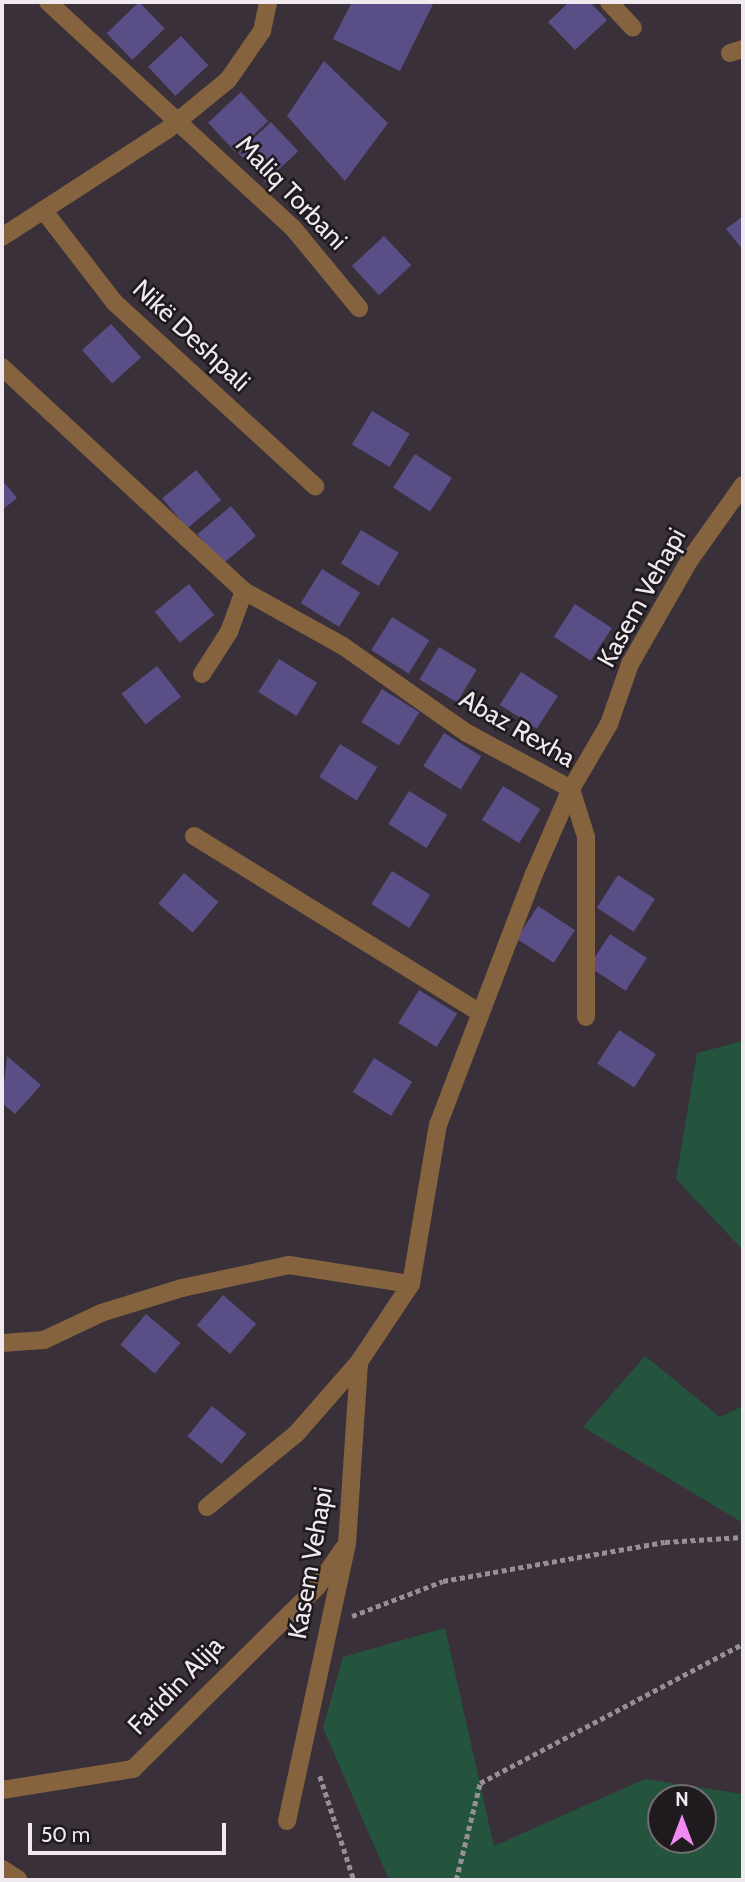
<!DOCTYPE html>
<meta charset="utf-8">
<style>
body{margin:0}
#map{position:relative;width:745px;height:1882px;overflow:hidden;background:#393039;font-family:Cabin,sans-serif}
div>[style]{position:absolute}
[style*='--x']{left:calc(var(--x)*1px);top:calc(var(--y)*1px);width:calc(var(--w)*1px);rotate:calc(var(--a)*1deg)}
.green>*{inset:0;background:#24533e}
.building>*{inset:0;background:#5a4e87;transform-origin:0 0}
.path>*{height:4.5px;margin-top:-2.25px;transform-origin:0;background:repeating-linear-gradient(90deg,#968f96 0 5px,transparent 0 8.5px)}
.street>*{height:18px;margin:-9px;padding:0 9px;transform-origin:9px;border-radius:9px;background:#84633e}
span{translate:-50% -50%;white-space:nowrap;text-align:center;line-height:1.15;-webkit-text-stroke:5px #1e1a1e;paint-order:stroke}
.street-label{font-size:26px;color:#f0eaf0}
.frame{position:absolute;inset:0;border:4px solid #f0eaf0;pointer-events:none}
.north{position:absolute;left:647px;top:1784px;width:70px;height:70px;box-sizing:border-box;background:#1e1a1e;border:2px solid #726d72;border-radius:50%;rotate:0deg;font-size:19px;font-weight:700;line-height:28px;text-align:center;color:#f0eaf0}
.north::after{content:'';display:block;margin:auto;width:24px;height:32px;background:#f38af2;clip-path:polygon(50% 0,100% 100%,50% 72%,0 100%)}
.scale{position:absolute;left:28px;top:1823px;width:198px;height:32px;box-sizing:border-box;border:4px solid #f0eaf0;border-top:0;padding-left:9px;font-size:21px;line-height:24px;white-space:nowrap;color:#f0eaf0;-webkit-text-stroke:5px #1e1a1e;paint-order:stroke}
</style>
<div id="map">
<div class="green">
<i style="clip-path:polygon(743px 1041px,743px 1250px,676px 1179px,697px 1053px)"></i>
<i style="clip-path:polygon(645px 1356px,720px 1417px,743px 1406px,743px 1523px,583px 1427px)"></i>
<i style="clip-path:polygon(evenodd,445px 1628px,494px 1846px,645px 1779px,743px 1794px,743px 1880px,389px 1880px,323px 1728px,343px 1657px,445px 1628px,661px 1798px,703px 1798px,703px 1840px,661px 1840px,661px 1798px)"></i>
</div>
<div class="building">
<i style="left:139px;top:2px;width:37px;height:45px;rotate:46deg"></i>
<i style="clip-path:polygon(352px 2px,434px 2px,400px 71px,333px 39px)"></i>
<i style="clip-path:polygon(569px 2px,590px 2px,607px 20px,575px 50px,548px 22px)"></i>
<i style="left:181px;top:36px;width:40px;height:45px;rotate:47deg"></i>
<i style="clip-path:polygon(324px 61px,388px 123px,345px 181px,287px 116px)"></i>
<i style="left:241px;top:92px;width:40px;height:45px;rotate:47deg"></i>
<i style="left:271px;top:122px;width:40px;height:45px;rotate:47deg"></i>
<i style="clip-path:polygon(743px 216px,743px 250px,726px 229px)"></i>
<i style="left:384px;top:236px;width:40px;height:44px;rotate:47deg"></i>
<i style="left:111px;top:324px;width:45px;height:39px;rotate:48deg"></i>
<i style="left:372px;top:411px;width:44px;height:39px;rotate:31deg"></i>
<i style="left:415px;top:454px;width:44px;height:40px;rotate:33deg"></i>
<i style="left:196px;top:470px;width:39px;height:44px;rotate:50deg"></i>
<i style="clip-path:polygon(2px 480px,17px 498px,2px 510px)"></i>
<i style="left:231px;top:506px;width:39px;height:44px;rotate:50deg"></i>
<i style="left:361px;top:530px;width:44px;height:39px;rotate:31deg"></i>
<i style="left:322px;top:569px;width:45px;height:40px;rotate:32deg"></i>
<i style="left:189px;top:584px;width:40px;height:44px;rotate:51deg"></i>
<i style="left:575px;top:604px;width:44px;height:39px;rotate:33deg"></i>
<i style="left:392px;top:617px;width:44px;height:39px;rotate:32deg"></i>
<i style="left:439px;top:647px;width:44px;height:38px;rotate:31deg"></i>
<i style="left:279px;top:659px;width:45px;height:39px;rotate:32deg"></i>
<i style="left:157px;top:666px;width:39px;height:45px;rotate:52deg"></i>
<i style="left:521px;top:672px;width:44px;height:39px;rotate:33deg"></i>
<i style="left:382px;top:689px;width:44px;height:39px;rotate:32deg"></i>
<i style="left:444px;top:733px;width:44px;height:39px;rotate:32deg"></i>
<i style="left:340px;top:744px;width:44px;height:39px;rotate:32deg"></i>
<i style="left:503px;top:786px;width:44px;height:40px;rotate:32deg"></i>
<i style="left:409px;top:791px;width:45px;height:39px;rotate:32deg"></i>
<i style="left:392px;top:871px;width:45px;height:39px;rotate:32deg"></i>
<i style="left:184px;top:873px;width:45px;height:40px;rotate:40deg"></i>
<i style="left:618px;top:875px;width:44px;height:39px;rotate:33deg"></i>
<i style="left:538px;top:906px;width:44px;height:39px;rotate:33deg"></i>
<i style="left:610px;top:934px;width:44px;height:39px;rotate:33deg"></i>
<i style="left:419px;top:990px;width:45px;height:39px;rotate:32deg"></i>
<i style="left:619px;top:1030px;width:44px;height:40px;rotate:33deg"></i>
<i style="clip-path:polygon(7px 1056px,41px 1085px,15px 1114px,2px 1103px)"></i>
<i style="left:374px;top:1058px;width:45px;height:40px;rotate:32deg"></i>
<i style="left:223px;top:1295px;width:44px;height:40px;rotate:41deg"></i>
<i style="left:146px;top:1314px;width:45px;height:40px;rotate:40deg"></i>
<i style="left:212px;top:1406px;width:44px;height:39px;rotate:39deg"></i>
</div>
<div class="path">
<i style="--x:352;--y:1616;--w:97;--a:-21"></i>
<i style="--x:443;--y:1581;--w:225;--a:-10"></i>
<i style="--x:665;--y:1542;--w:78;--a:-3.7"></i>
<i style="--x:320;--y:1776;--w:109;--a:71.9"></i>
<i style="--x:456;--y:1880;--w:100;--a:-76.1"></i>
<i style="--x:480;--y:1783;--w:297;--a:-27.9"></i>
</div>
<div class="street">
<i style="--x:48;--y:2;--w:333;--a:42.7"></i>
<i style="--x:293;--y:228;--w:104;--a:50.5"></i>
<i style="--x:609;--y:2;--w:35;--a:47"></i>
<i style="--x:730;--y:53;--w:14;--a:-17"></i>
<i style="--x:44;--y:211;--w:115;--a:52.4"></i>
<i style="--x:114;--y:302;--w:273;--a:42.5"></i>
<i style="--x:2;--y:237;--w:198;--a:-33"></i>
<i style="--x:168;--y:129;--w:77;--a:-39.2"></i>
<i style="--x:228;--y:80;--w:60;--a:-55.2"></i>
<i style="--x:262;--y:31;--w:30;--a:-78"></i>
<i style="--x:2;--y:367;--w:330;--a:42.8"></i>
<i style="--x:244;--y:591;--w:113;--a:29.1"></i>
<i style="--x:343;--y:646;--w:151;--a:35.1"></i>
<i style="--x:467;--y:733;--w:118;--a:28.3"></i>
<i style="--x:571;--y:789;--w:50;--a:72.6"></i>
<i style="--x:586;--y:837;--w:180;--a:90"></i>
<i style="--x:202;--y:674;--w:50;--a:-57.3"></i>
<i style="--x:229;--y:632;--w:44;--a:-69.9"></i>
<i style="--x:194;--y:836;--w:335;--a:31.7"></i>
<i style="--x:2;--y:1343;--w:42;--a:-4.1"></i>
<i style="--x:44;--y:1340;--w:63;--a:-25.3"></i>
<i style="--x:101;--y:1313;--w:85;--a:-17.2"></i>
<i style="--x:182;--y:1288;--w:109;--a:-12.1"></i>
<i style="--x:289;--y:1265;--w:123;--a:8.9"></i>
<i style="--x:207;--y:1507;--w:115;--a:-39.4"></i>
<i style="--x:296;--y:1434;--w:96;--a:-48.8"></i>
<i style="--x:2;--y:1790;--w:133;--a:-9.1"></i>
<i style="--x:133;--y:1769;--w:259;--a:-44.7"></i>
<i style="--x:317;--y:1587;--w:46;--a:-55.6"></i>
<i style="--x:287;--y:1821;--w:283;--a:-77.8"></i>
<i style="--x:347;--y:1544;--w:182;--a:-86.2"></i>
<i style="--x:359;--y:1362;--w:94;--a:-56.3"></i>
<i style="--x:411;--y:1284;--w:161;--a:-80.4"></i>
<i style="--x:438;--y:1125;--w:269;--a:-69.1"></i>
<i style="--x:534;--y:874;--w:93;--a:-66.5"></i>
<i style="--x:571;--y:789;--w:75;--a:-59.7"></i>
<i style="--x:609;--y:724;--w:64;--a:-70.7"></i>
<i style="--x:630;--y:664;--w:119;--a:-60.2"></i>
<i style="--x:689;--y:561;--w:93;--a:-54.6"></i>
<i style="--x:2;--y:1869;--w:19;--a:32"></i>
</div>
<div class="street-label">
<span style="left:291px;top:193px;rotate:46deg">Maliq Torbani</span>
<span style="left:191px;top:336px;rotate:43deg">Nikë Deshpali</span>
<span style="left:642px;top:598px;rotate:-61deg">Kasem Vehapi</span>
<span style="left:517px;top:729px;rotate:30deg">Abaz Rexha</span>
<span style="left:311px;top:1563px;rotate:-80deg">Kasem Vehapi</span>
<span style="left:176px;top:1686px;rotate:-46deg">Faridin Alija</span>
</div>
<div class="frame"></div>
<div class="north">N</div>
<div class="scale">50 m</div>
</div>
